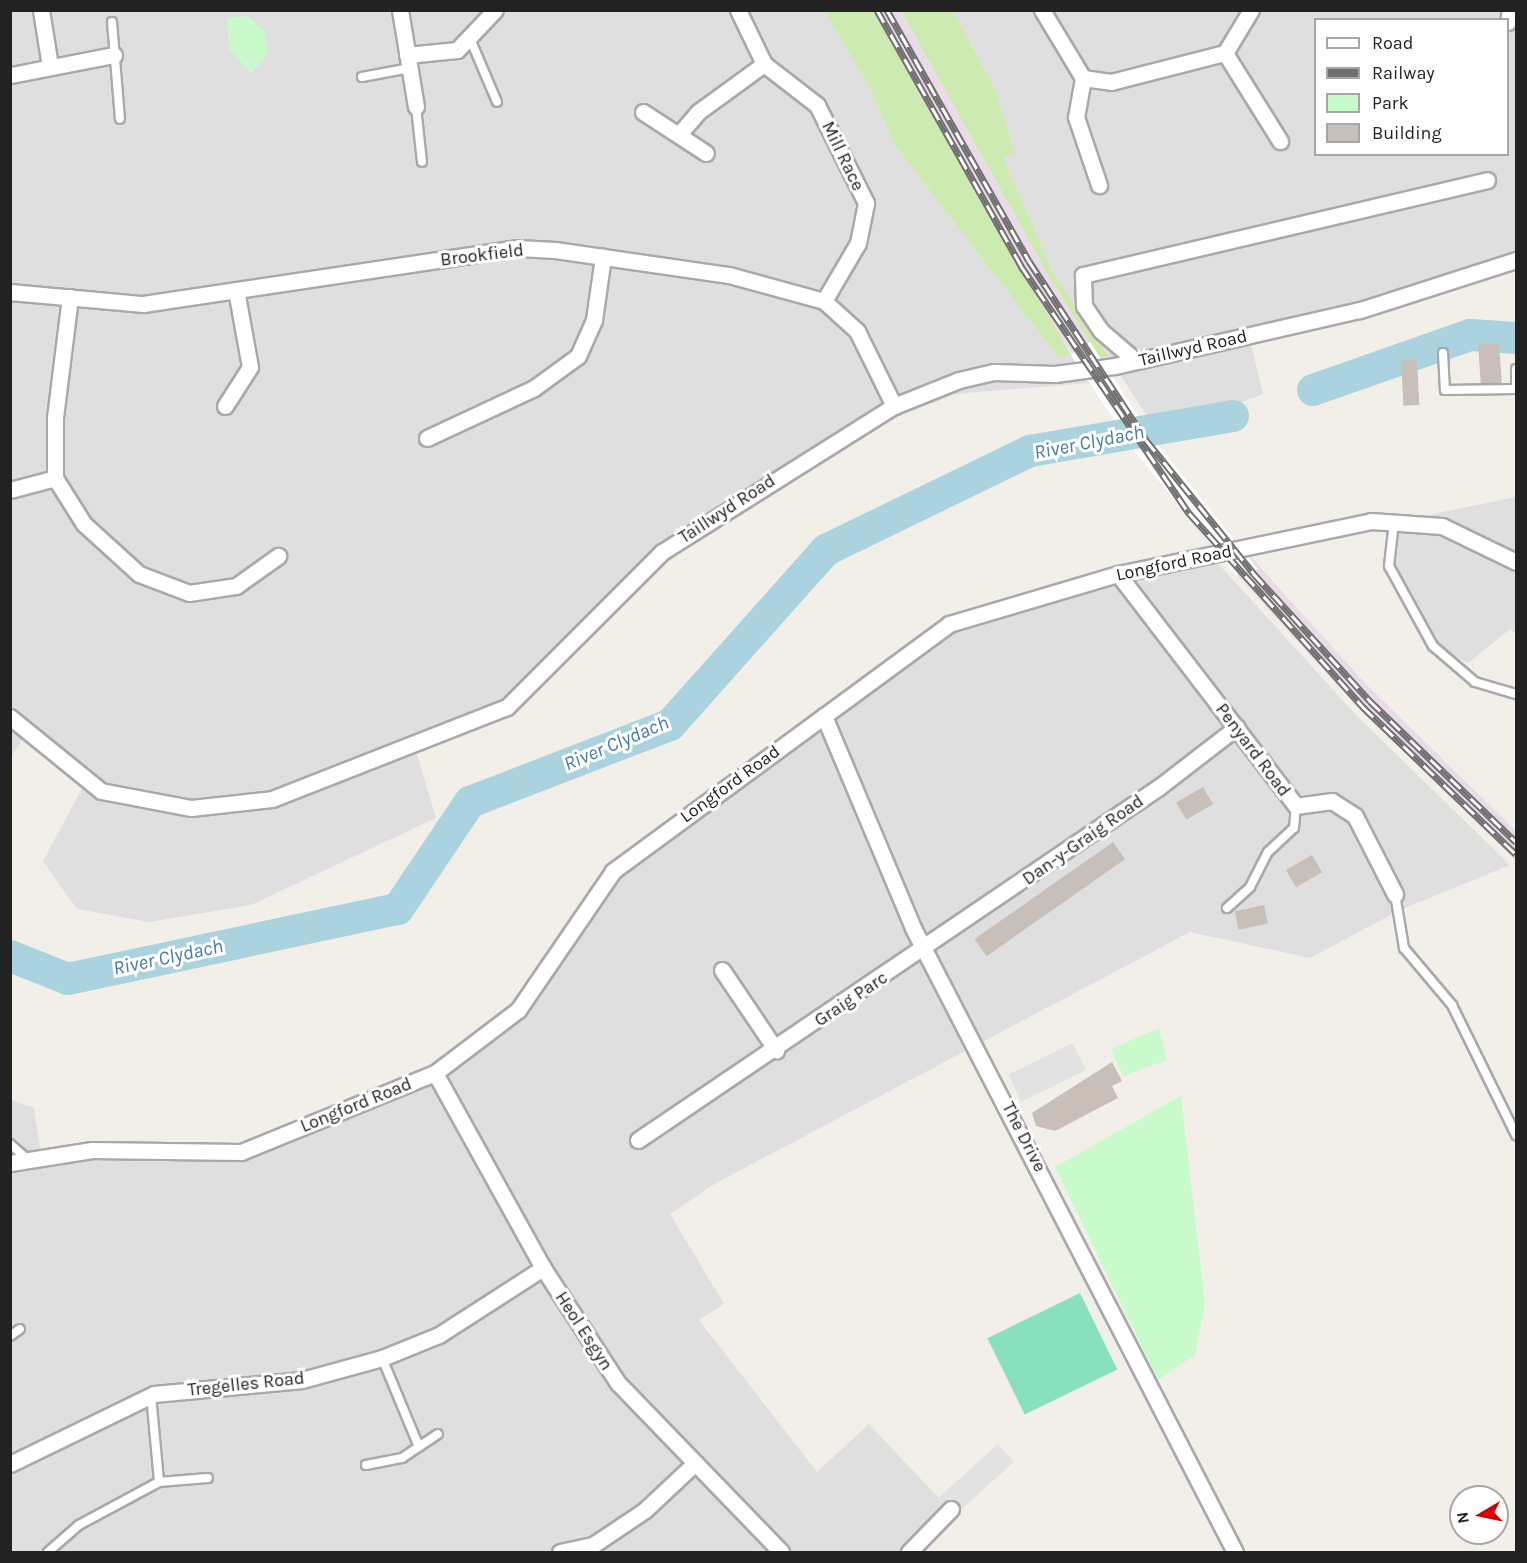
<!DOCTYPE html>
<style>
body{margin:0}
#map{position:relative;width:1527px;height:1563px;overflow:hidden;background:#f2efe9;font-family:Karla,sans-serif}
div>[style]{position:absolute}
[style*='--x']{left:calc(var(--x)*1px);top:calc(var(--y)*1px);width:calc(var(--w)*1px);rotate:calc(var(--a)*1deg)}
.residential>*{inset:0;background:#e0dfdf}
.industrial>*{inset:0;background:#ebdbe8}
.grass>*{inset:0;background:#cdebb0}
.park>*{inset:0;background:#c8facc}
.pitch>*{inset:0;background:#88e0be;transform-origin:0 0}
.parking>*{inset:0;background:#e2e2e2;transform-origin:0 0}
.pier>*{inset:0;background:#fff}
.river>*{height:32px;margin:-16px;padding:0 16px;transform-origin:16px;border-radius:16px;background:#aad3df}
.building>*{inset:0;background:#c7bfb8;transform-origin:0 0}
.roads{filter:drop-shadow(2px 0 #a9a9a9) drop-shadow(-2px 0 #a9a9a9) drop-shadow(0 2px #a9a9a9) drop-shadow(0 -2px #a9a9a9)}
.service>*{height:8px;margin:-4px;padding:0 4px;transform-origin:4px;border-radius:4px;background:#fff}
.minor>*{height:15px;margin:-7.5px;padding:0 7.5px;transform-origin:7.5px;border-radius:7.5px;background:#fff}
.rail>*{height:7px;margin-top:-3.5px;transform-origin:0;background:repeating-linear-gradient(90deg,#fff 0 14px,#707070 0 28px);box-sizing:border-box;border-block:2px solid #707070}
span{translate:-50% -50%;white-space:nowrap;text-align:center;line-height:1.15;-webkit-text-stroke:6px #fff;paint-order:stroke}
.street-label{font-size:18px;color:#222}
.water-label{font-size:20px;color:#4a7aab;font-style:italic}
.frame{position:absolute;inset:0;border:12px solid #222;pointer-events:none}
.legend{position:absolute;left:1314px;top:18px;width:195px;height:138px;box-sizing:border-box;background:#fff;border:2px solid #a7a7a7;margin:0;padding:8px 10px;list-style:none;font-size:18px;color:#222}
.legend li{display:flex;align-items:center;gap:12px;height:30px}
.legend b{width:30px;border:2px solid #a7a7a7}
.north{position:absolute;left:1449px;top:1485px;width:60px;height:60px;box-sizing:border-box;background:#fff;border:2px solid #a7a7a7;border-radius:50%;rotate:261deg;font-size:16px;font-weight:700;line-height:24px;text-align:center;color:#222}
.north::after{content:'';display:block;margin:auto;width:21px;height:27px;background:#d40000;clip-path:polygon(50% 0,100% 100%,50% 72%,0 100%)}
</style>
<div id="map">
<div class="residential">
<i style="clip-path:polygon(11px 11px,824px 11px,870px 88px,894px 144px,1058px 357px,1071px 355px,1089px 383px,956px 394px,889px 420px,767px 482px,662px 552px,507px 707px,413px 741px,436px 818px,251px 905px,149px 922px,77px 909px,43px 861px,87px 779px,28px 732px,11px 756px)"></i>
<i style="clip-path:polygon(evenodd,953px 11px,1516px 11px,1516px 260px,1249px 336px,1263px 394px,1224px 409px,1147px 416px,1054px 274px,1003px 157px,1015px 153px,997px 93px,953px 11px,1316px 20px,1508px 20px,1508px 154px,1316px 154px,1316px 20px)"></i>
<i style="clip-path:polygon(1516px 497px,1516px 634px,1510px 629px,1468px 663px,1433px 646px,1389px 566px,1394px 522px)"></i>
<i style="clip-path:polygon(1213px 558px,1356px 715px,1510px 865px,1400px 910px,1310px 958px,1190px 932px,716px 1183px,670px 1214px,724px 1304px,699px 1320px,817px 1472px,869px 1424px,951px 1511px,909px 1552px,11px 1552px,10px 1099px,34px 1108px,41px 1154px,241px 1152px,435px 1073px,518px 1010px,613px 871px,949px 624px)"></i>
</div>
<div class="industrial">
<i style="clip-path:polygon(875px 11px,901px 11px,1050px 278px,1137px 416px,1198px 499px,1369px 687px,1516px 831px,1516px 861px,1351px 700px,1207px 542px,1136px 453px,1031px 291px)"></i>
</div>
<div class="grass">
<i style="clip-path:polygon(824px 11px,875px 11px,1071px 355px,1058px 357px,894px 144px,870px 88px)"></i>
<i style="clip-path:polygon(901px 11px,953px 11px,997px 93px,1015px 153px,1003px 157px,1054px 274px,1109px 357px,1100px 358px,1050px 278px)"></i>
</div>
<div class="park">
<i style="clip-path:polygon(248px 16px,265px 32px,268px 54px,251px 73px,229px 49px,227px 18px)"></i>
<i style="clip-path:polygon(1159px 1028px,1167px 1060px,1123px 1076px,1111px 1049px)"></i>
<i style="clip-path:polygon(1181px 1096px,1205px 1304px,1195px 1355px,1158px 1380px,1055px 1167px)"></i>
</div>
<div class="pitch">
<i style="left:1080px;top:1293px;width:85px;height:103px;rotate:64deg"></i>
</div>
<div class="parking">
<i style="left:1073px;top:1043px;width:30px;height:72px;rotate:64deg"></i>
<i style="left:998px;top:1444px;width:24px;height:81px;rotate:48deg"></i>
</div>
<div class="pier">
<i style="clip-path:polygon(1090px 342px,1154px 440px,1258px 569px,1235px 575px,1136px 453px,1071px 355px)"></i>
</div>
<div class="river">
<i style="--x:1313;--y:390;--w:166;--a:-19.3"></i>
<i style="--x:1470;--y:335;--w:46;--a:3.7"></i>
<i style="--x:10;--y:956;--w:62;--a:21.6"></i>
<i style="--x:68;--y:979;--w:337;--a:-12"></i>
<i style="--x:398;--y:909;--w:129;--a:-56.1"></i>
<i style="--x:470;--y:802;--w:214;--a:-21.1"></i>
<i style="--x:670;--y:725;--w:234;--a:-48.3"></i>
<i style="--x:826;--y:550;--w:227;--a:-25.9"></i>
<i style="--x:1030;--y:451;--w:206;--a:-9.8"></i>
</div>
<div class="building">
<i style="left:1499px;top:343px;width:40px;height:21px;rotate:86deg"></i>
<i style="left:1417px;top:360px;width:45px;height:16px;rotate:87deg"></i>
<i style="left:1203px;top:787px;width:20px;height:31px;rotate:60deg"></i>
<i style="left:1113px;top:842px;width:21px;height:169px;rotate:55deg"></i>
<i style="left:1312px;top:855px;width:20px;height:30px;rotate:60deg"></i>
<i style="left:1264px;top:905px;width:19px;height:30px;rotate:78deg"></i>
<i style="clip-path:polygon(1112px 1062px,1122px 1081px,1112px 1086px,1118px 1098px,1055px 1131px,1036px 1126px,1032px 1113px)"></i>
</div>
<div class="roads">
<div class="service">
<i style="--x:112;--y:22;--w:97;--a:85.3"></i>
<i style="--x:471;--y:41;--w:66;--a:66.9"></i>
<i style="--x:362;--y:77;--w:49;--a:-10.6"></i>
<i style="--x:416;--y:107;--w:55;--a:83.8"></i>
<i style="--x:1443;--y:353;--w:37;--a:87"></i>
<i style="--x:1445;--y:390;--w:70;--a:-0.8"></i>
<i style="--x:1516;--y:369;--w:20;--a:90"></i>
<i style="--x:1394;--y:522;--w:44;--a:96.5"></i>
<i style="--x:1389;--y:566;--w:91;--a:61.2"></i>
<i style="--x:1433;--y:646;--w:55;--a:40.6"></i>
<i style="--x:1475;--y:682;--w:43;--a:16.3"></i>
<i style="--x:1395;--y:894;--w:55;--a:80.5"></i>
<i style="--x:1404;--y:948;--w:75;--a:49.9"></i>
<i style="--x:1452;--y:1005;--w:145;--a:63.8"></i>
<i style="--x:1227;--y:908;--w:31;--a:-42"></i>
<i style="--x:1250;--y:887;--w:39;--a:-63"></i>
<i style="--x:1268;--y:852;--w:35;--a:-43"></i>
<i style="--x:1294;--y:828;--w:22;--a:-85"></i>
<i style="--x:10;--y:1144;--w:21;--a:41"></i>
<i style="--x:10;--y:1336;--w:12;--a:-35"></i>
<i style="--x:382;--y:1358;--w:96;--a:67.4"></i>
<i style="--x:151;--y:1395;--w:87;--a:84.7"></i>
<i style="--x:366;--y:1465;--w:37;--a:-11"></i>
<i style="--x:402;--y:1458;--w:43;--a:-33.7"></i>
<i style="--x:48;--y:1552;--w:41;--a:-41.1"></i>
<i style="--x:79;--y:1525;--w:91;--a:-28.3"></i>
<i style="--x:159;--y:1482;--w:49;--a:-4.7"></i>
</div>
<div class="minor">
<i style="--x:41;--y:10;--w:57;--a:80.9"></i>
<i style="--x:400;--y:10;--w:98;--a:80.6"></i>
<i style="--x:738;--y:10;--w:60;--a:64.3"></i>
<i style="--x:764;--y:64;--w:67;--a:37.7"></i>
<i style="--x:817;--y:105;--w:110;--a:63.4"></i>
<i style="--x:866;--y:203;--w:41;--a:101.3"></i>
<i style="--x:858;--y:243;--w:67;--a:120.4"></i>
<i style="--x:1042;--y:10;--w:79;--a:58.9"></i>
<i style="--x:1083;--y:78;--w:28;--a:8"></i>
<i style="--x:1111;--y:82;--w:118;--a:-14.3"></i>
<i style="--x:1225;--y:53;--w:50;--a:-58.8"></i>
<i style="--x:1508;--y:22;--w:12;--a:-81"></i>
<i style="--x:1225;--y:53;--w:104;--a:58"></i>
<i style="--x:407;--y:55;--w:50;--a:-5.7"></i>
<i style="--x:457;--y:50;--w:55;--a:-46.5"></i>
<i style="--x:11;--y:75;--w:105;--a:-11"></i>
<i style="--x:1083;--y:78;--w:40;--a:100"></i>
<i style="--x:1076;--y:117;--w:72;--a:71.3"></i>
<i style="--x:643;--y:112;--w:75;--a:33.1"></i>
<i style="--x:680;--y:133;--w:28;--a:-49"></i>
<i style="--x:698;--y:112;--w:82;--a:-36"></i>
<i style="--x:10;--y:292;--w:134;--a:5.2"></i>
<i style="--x:143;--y:304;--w:379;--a:-8.5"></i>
<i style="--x:518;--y:248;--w:37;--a:3"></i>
<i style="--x:555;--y:250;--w:176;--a:8.2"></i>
<i style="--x:729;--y:275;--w:98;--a:15.3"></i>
<i style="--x:824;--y:301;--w:45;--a:42.3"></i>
<i style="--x:857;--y:331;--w:84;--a:63.7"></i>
<i style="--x:70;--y:297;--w:121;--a:97.1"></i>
<i style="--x:55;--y:417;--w:61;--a:90"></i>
<i style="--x:55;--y:478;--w:54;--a:57.8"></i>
<i style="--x:84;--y:524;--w:74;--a:42.3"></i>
<i style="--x:139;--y:574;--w:53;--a:20.8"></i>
<i style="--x:189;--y:593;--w:48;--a:-8.5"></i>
<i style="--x:236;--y:586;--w:52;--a:-35.5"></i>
<i style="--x:1136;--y:361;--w:46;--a:-139.4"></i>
<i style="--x:1101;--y:331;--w:30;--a:-124"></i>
<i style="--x:1084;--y:306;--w:31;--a:-92"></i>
<i style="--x:1083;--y:275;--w:415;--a:-13.2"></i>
<i style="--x:225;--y:406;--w:46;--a:-57.3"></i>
<i style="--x:250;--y:367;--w:78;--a:-100.3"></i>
<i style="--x:427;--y:438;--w:118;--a:-25"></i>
<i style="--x:534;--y:388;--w:54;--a:-36"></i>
<i style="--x:578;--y:356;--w:39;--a:-66"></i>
<i style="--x:594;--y:320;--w:64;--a:-81.9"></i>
<i style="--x:10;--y:490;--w:47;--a:-14.9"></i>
<i style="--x:1118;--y:574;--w:292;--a:52.5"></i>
<i style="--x:1296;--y:806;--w:36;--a:-8"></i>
<i style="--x:1332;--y:801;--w:27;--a:33"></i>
<i style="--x:1355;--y:816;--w:88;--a:62.9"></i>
<i style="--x:824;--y:716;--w:230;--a:67.2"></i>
<i style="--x:913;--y:928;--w:702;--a:62.71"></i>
<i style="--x:10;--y:717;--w:117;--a:39.1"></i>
<i style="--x:101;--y:791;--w:92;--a:10.7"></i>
<i style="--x:191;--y:808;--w:81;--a:-6.3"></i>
<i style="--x:272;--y:799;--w:252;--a:-21.4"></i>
<i style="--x:507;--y:707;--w:219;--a:-45"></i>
<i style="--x:662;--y:552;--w:274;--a:-32.2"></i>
<i style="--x:894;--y:406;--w:70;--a:-21.8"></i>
<i style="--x:959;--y:380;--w:36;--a:-13"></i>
<i style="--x:994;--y:372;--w:61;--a:1.9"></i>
<i style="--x:1055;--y:374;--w:61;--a:-7.6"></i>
<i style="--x:1115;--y:366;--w:251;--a:-12.9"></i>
<i style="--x:1360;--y:310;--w:164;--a:-17.8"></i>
<i style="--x:722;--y:970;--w:97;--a:56"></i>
<i style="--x:435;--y:1073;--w:223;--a:61"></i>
<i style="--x:543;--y:1268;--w:137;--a:56.9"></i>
<i style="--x:618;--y:1383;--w:235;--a:46"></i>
<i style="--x:638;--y:1140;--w:629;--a:-34.12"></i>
<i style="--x:1159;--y:787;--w:98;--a:-37.6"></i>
<i style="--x:10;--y:1163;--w:83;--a:-9"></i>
<i style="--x:92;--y:1150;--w:149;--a:0.8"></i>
<i style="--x:241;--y:1152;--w:209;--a:-22.2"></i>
<i style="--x:435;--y:1073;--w:104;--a:-37.2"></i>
<i style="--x:518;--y:1010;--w:168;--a:-55.6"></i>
<i style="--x:613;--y:871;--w:417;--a:-36.3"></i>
<i style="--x:949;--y:624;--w:176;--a:-16.5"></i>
<i style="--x:1118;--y:574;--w:258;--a:-11.8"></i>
<i style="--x:1371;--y:521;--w:71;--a:4"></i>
<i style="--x:1442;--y:526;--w:82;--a:25.9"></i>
<i style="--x:10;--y:1464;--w:160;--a:-25.9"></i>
<i style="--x:154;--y:1394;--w:149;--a:-5.4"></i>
<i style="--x:302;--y:1380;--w:83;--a:-15.4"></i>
<i style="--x:382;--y:1358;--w:61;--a:-22"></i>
<i style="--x:439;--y:1335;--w:124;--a:-32.8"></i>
<i style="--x:560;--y:1552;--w:34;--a:-12"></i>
<i style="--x:593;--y:1545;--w:63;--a:-33.9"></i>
<i style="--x:645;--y:1510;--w:69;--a:-43.2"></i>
<i style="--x:909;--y:1552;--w:60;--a:-45.7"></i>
</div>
</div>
<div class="rail">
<i style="--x:877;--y:10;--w:294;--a:60.6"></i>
<i style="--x:1021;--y:266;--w:299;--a:55.8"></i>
<i style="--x:1189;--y:513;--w:261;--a:48.1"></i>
<i style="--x:1363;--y:707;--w:212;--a:43.9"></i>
<i style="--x:887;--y:10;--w:288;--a:60.5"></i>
<i style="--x:1029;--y:261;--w:214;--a:56.8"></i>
<i style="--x:1146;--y:440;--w:172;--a:51.1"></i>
<i style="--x:1254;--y:574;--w:172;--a:47.6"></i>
<i style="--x:1370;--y:701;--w:203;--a:44"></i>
</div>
<div class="street-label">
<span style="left:843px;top:156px;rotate:64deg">Mill Race</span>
<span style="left:482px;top:255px;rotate:-7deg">Brookfield</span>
<span style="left:1193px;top:348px;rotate:-13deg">Taillwyd Road</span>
<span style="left:727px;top:509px;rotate:-33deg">Taillwyd Road</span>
<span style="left:1174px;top:563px;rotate:-12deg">Longford Road</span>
<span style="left:1253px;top:750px;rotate:53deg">Penyard Road</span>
<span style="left:730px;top:784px;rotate:-36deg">Longford Road</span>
<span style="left:1083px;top:840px;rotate:-35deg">Dan-y-Graig Road</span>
<span style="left:851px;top:999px;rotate:-34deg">Graig Parc</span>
<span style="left:356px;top:1105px;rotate:-22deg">Longford Road</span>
<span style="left:1024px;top:1137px;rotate:63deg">The Drive</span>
<span style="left:584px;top:1331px;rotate:57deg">Heol Esgyn</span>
<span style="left:246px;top:1384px;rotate:-6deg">Tregelles Road</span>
</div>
<div class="water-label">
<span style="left:1089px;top:442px;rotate:-11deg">River Clydach</span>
<span style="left:616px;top:743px;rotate:-23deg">River Clydach</span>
<span style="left:168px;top:957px;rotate:-12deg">River Clydach</span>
</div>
<div class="frame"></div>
<ul class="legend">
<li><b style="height:8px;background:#fff"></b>Road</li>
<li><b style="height:8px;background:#707070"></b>Railway</li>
<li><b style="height:16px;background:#c8facc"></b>Park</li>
<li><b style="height:16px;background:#c7bfb8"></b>Building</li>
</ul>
<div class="north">N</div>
</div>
